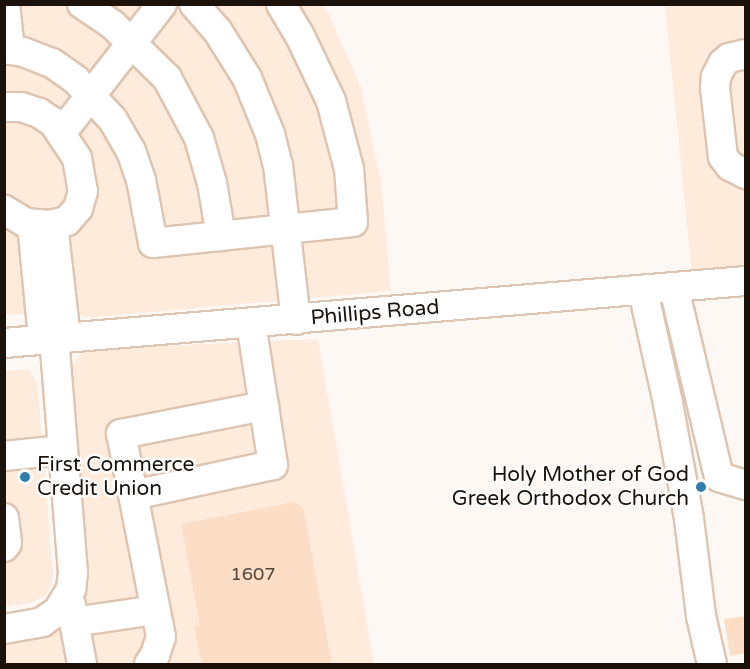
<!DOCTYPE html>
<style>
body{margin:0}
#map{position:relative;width:750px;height:669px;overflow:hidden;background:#fdf8f4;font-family:"Varela Round",sans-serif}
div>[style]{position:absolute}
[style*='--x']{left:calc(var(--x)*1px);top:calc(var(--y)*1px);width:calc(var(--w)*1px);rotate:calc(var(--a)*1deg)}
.built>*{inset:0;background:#feebdc}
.building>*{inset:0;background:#fcddc5}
.roads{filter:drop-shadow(2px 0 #dec5b2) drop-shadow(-2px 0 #dec5b2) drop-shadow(0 2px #dec5b2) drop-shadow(0 -2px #dec5b2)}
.minor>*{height:28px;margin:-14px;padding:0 14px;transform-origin:14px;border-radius:14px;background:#fff}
.dots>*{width:16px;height:16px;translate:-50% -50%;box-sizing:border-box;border:3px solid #fff;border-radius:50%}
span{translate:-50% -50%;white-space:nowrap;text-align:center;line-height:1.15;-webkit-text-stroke:5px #fff;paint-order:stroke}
.number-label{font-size:18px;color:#52453a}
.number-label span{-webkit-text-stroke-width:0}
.street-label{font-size:21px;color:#1a120b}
.poi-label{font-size:21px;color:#1a120b}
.left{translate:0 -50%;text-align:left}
.right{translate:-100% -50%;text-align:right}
.frame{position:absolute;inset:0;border:6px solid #1a120b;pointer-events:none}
</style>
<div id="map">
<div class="built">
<i style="clip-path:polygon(5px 5px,322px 5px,329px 15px,361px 88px,381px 183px,391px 291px,94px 317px,5px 314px)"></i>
<i style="clip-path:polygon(665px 5px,745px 5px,745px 269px,692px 273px)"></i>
<i style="clip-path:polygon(318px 339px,374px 664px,5px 664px,5px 640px,44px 636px,55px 632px,67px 625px,86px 597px,90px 575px,70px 371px,80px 354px,93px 349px)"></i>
<i style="clip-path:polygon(28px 369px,37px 382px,53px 573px,50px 588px,44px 597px,31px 603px,5px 606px,5px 371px)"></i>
</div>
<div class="building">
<i style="clip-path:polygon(294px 502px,303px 507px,332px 664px,202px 664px,194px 626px,200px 625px,181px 524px)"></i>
<i style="clip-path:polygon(746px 616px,746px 653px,730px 656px,724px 619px)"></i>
</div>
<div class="roads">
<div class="minor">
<i style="--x:5;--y:4;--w:46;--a:83.8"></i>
<i style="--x:82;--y:4;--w:37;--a:34"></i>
<i style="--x:113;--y:25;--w:76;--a:44.5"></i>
<i style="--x:167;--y:78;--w:68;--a:61.9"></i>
<i style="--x:199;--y:138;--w:47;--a:73.9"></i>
<i style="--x:212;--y:183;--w:54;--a:80.4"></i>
<i style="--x:194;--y:4;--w:35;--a:49"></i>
<i style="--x:217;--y:30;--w:57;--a:58"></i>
<i style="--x:247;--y:78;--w:61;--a:67.7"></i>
<i style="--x:270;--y:134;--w:32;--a:76"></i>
<i style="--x:278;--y:165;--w:156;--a:83.4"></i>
<i style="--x:4;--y:49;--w:19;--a:9"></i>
<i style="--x:23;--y:52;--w:31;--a:21"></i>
<i style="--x:52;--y:63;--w:29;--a:35"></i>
<i style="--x:76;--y:80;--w:54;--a:47.2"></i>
<i style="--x:113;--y:120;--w:36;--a:60"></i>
<i style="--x:131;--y:151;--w:31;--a:71"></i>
<i style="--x:141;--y:180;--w:64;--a:79.2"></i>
<i style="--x:153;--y:243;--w:201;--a:-6"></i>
<i style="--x:353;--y:222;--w:53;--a:-94.3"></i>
<i style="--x:349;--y:169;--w:70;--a:-104.8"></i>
<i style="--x:331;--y:101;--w:72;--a:-115.5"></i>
<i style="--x:300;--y:36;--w:37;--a:-121"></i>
<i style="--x:746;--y:54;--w:17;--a:167"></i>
<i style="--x:729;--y:58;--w:8;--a:140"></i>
<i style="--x:723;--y:63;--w:16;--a:117"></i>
<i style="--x:716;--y:77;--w:11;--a:95"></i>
<i style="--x:715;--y:88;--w:69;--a:83.4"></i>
<i style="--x:723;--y:157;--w:11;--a:52"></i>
<i style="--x:730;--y:166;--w:18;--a:27"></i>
<i style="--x:4;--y:107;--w:17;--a:0"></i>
<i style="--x:21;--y:107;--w:19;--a:18"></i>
<i style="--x:39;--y:113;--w:17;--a:33"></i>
<i style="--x:53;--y:122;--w:43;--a:56.3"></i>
<i style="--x:77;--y:158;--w:34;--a:80"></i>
<i style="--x:83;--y:191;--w:18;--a:106"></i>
<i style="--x:78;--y:208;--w:17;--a:130"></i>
<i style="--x:67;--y:221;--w:18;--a:167"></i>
<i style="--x:49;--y:225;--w:23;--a:-175"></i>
<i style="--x:26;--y:223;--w:26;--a:-149"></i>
<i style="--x:62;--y:132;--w:162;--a:-52"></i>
<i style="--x:32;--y:224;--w:116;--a:84.5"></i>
<i style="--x:53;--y:224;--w:115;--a:83.5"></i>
<i style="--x:674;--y:288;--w:194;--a:76.6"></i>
<i style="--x:719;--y:477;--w:28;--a:17"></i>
<i style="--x:643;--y:291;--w:115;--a:77.4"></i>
<i style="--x:668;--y:403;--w:118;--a:79.7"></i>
<i style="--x:689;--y:519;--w:98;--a:82.9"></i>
<i style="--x:701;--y:616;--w:49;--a:77.1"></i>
<i style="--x:4;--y:343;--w:745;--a:-4.78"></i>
<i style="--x:4;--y:456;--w:59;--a:-5.8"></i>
<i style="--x:133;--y:495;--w:143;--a:-12.1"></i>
<i style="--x:273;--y:465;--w:144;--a:-98.8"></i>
<i style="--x:4;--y:518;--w:25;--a:83"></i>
<i style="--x:7;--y:543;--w:5;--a:127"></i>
<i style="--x:71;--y:605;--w:60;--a:79.4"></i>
<i style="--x:74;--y:622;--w:82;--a:-8.4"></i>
<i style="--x:4;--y:629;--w:39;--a:-10"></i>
<i style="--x:42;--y:622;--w:19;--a:-35"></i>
<i style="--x:58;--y:611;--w:26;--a:-59"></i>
<i style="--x:71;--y:589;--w:16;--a:-83"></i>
<i style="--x:73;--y:573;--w:236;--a:-94.6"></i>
<i style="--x:149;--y:664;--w:11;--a:-56"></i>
<i style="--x:155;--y:655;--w:19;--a:-72"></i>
<i style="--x:161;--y:637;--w:207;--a:-101.1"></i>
<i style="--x:121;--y:434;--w:146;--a:-11.1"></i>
</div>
</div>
<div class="dots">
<i style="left:25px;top:477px;background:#307eb0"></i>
<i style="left:701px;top:487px;background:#307eb0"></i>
</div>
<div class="number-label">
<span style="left:253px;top:574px">1607</span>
</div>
<div class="street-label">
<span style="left:375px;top:313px;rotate:-5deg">Phillips Road</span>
</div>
<div class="poi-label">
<span class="left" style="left:37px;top:477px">First Commerce<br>Credit Union</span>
<span class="right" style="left:689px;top:487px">Holy Mother of God<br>Greek Orthodox Church</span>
</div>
<div class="frame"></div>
</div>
